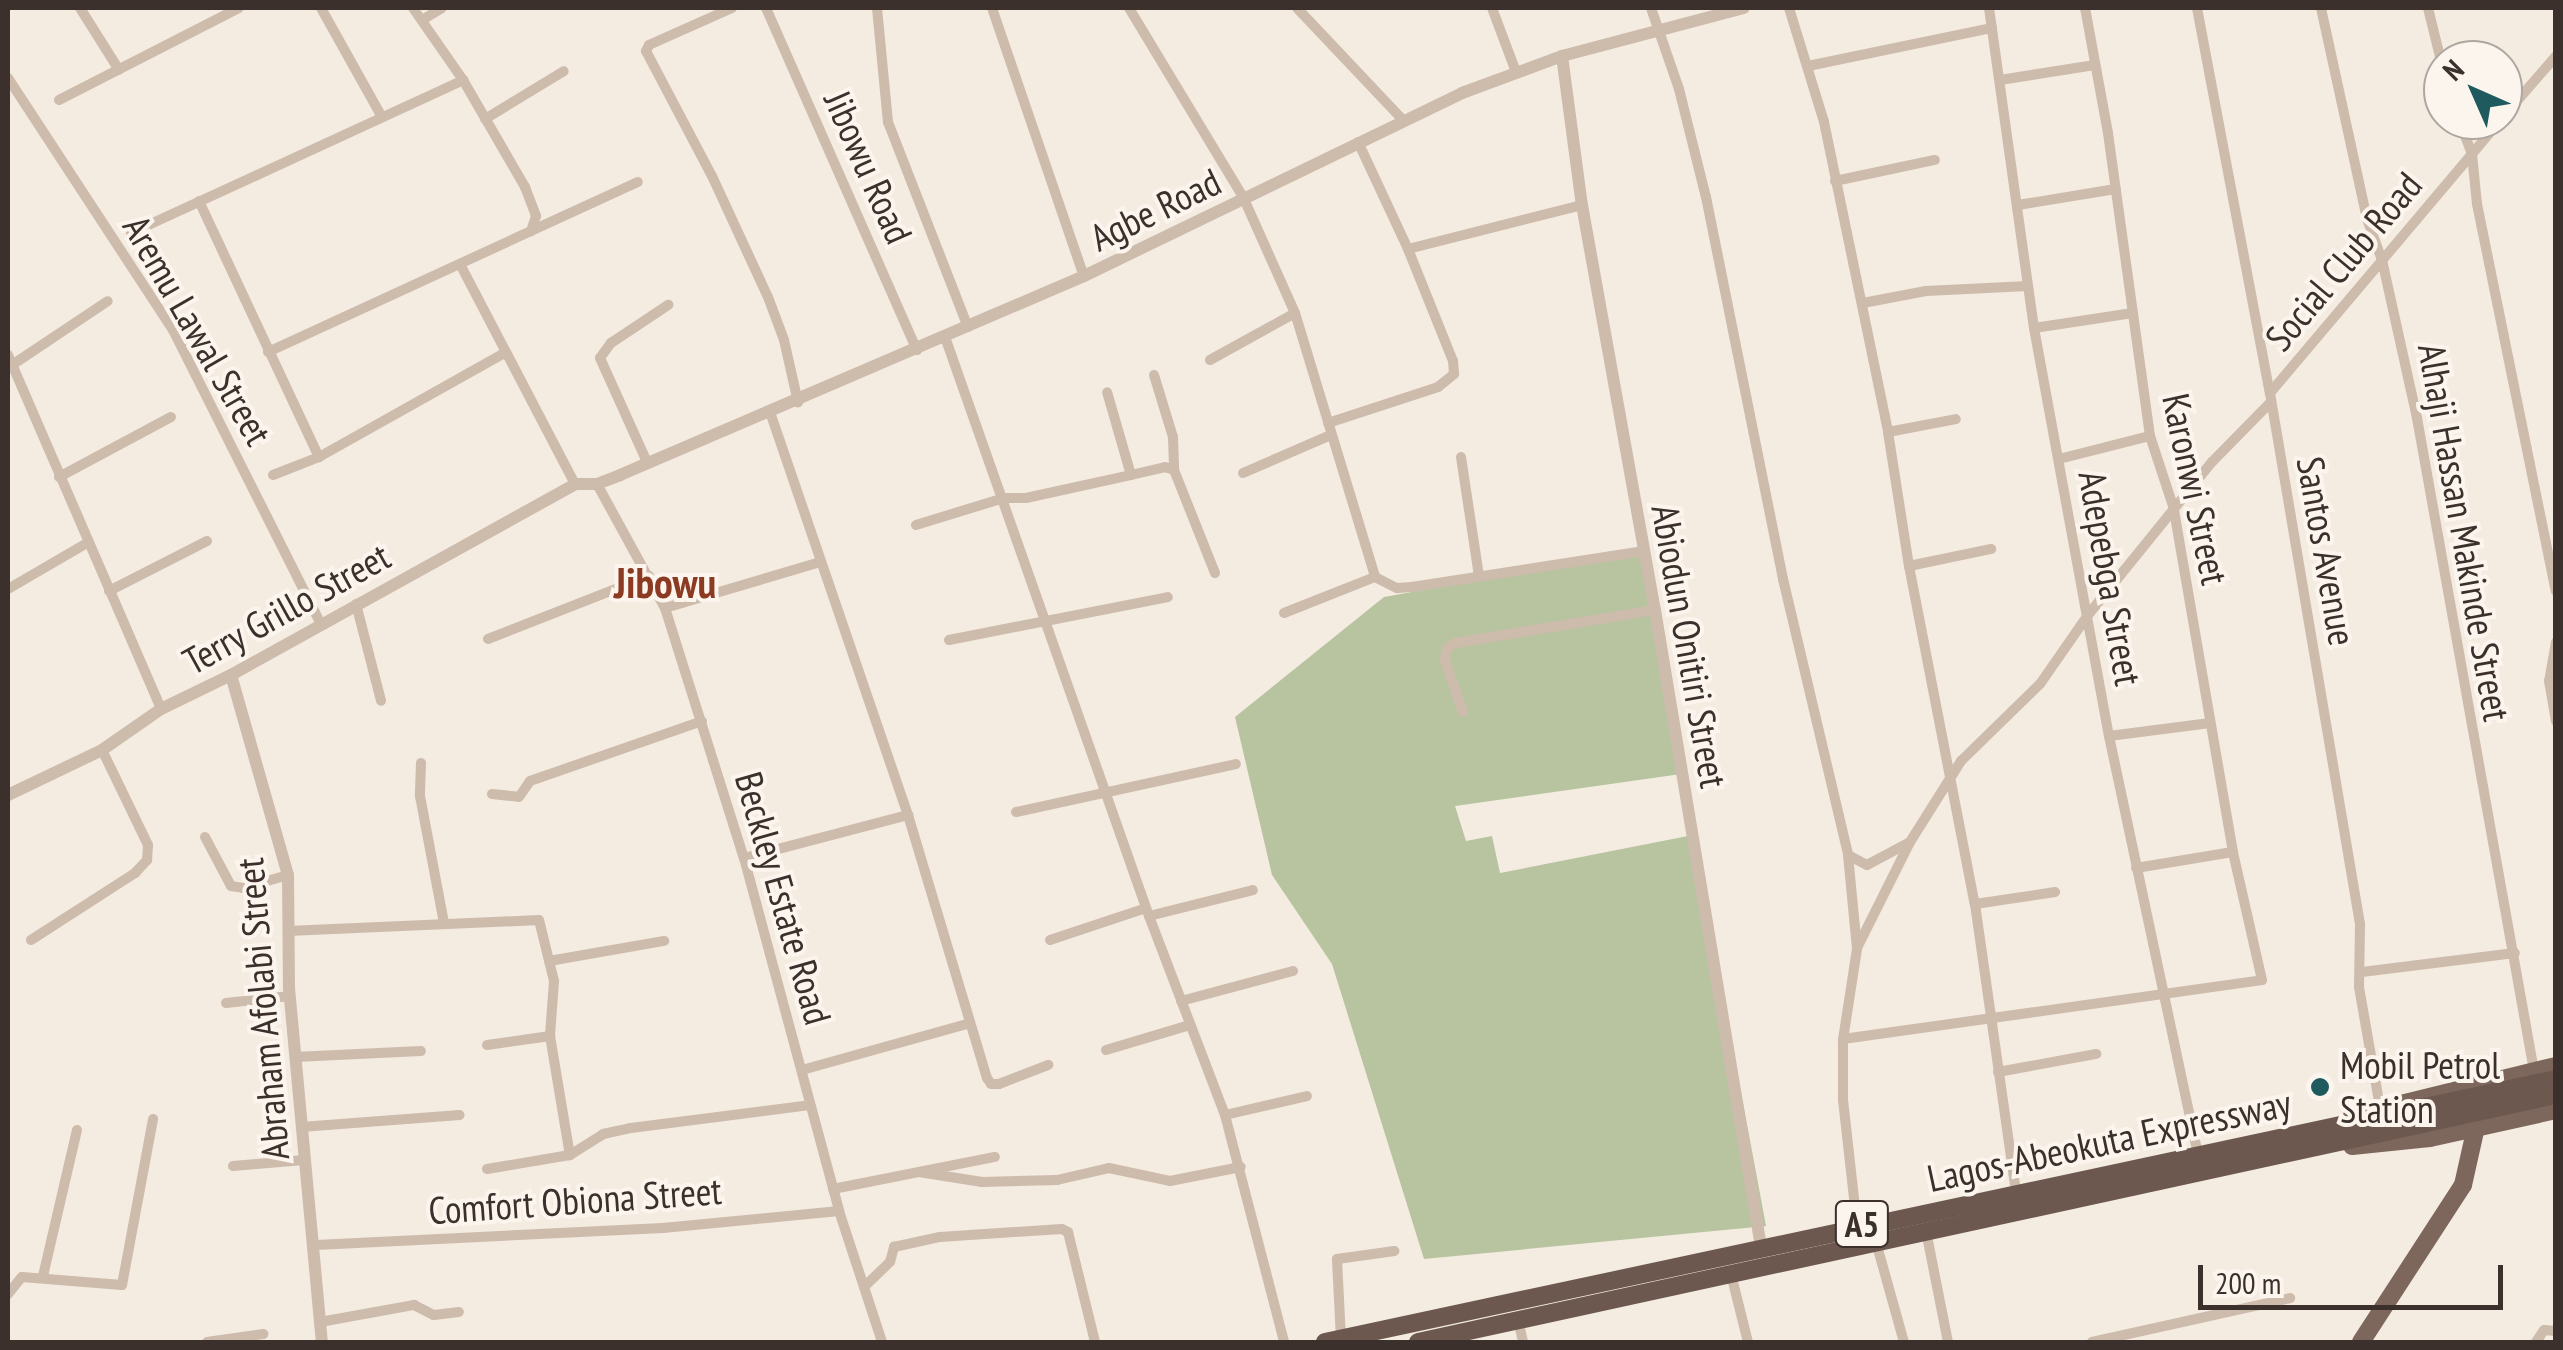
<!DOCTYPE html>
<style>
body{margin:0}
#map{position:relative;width:2563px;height:1350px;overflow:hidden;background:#f4ebe1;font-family:"PT Sans Narrow",sans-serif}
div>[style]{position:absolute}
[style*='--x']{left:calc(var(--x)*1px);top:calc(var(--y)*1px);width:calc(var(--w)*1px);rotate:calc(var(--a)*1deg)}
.green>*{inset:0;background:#b8c4a0}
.minor>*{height:10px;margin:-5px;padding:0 5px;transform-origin:5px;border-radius:5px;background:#cdbbac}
.tertiary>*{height:12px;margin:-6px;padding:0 6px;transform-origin:6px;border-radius:6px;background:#cdbbac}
.primary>*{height:18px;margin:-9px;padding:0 9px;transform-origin:9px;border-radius:9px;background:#7d675c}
.trunk>*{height:18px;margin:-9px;padding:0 9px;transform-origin:9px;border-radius:9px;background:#6c584f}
.dots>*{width:28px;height:28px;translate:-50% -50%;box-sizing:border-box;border:5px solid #fbf5ee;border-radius:50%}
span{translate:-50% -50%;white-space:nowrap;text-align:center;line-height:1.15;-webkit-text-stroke:8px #fbf5ee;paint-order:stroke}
.shield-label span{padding:2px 8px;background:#fbf5ee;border:2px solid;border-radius:8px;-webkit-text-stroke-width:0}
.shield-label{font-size:35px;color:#3b302b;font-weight:700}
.street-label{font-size:38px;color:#3b302b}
.poi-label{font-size:38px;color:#3b302b}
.left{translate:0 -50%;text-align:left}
.quarter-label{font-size:42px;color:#8c3b22;font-weight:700}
.frame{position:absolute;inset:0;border:10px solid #3b302b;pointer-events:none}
.north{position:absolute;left:2423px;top:40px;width:100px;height:100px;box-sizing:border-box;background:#fbf5ee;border:2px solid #aea6a0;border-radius:50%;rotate:315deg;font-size:28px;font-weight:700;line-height:40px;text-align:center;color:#3b302b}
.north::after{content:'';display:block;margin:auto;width:35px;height:45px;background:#1f5a5e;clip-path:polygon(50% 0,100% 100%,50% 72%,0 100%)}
.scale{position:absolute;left:2198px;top:1265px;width:305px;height:45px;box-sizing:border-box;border:5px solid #3b302b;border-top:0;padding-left:12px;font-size:30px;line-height:35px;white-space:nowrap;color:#3b302b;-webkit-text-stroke:8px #fbf5ee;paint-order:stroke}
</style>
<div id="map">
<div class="green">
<i style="clip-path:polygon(1639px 551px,1681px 774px,1455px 806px,1466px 841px,1492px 836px,1500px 873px,1693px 835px,1766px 1226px,1424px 1259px,1332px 964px,1272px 875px,1235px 717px,1384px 597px)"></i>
</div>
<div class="minor">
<i style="--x:80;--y:8;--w:73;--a:57.8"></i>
<i style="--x:321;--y:8;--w:125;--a:60.8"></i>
<i style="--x:413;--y:8;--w:88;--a:55.2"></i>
<i style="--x:463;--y:80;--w:124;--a:59.9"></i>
<i style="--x:525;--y:187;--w:31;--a:69"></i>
<i style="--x:536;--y:216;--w:16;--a:108"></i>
<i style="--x:732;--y:8;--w:91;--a:156"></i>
<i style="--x:649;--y:45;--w:7;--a:117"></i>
<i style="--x:646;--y:51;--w:141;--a:62.2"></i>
<i style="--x:712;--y:176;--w:133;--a:65.2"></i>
<i style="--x:768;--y:297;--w:46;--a:69.6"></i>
<i style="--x:784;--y:340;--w:64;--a:77.3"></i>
<i style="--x:766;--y:8;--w:374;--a:66.2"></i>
<i style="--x:877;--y:8;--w:115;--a:84.5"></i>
<i style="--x:888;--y:122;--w:220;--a:68.7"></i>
<i style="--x:992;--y:8;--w:283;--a:71.1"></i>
<i style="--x:1129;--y:8;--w:223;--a:58.9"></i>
<i style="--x:1244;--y:199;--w:125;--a:65.9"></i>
<i style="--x:1295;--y:313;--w:276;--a:73.1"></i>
<i style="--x:1375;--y:577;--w:25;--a:27"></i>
<i style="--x:1397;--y:588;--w:15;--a:-4"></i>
<i style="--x:1412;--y:587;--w:235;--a:-8.8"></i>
<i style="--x:1297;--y:8;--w:154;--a:46.6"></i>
<i style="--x:1492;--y:8;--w:68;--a:69.4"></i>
<i style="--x:1651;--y:8;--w:86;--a:70.9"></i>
<i style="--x:1679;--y:89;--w:111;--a:76"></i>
<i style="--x:1706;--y:197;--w:390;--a:78.6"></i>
<i style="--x:1783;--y:579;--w:284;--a:76.7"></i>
<i style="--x:1848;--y:855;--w:94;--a:84.5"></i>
<i style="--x:1857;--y:949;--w:91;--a:98.8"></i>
<i style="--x:1843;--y:1039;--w:61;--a:90"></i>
<i style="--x:1843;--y:1100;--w:126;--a:83.6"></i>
<i style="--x:1789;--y:8;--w:119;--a:72.9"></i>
<i style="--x:1824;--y:122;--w:317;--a:78.3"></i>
<i style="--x:1888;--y:432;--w:136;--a:81.1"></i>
<i style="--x:1909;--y:566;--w:344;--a:79"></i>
<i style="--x:1975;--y:904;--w:291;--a:81.9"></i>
<i style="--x:1989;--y:8;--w:323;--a:82"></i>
<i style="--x:2034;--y:328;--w:415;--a:79.6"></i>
<i style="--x:2109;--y:736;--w:428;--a:78"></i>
<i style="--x:2197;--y:8;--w:392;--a:79.3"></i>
<i style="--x:2270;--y:393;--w:539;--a:80.38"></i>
<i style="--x:2360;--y:924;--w:63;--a:90.9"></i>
<i style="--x:2359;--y:987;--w:122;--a:80.1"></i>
<i style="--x:2321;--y:8;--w:216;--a:77.7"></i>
<i style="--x:2367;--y:219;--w:44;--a:69.9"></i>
<i style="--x:2382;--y:260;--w:162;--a:77.5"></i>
<i style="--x:2417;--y:418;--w:663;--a:79.84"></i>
<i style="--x:2428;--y:8;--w:63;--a:76.2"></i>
<i style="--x:422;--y:20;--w:23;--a:-31"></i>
<i style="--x:1808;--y:66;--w:188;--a:-11.7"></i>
<i style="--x:8;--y:78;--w:301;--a:56.8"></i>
<i style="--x:173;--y:330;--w:327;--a:63.3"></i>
<i style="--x:2000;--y:80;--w:96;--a:-9"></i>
<i style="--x:59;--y:100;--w:202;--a:-27.1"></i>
<i style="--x:2503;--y:117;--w:81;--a:-49"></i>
<i style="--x:485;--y:119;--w:92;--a:-31.3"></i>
<i style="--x:2459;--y:120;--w:36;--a:69"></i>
<i style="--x:2472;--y:154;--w:50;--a:84.3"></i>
<i style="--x:2477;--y:204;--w:395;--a:78.5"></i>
<i style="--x:1835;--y:181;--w:102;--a:-11.9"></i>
<i style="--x:199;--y:201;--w:283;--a:64.9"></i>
<i style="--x:2018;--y:205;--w:99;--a:-9.3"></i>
<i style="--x:131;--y:233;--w:366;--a:-24.7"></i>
<i style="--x:1408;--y:249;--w:179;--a:-14.2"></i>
<i style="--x:461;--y:266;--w:246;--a:62.4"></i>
<i style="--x:1863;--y:303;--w:64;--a:-10.8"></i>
<i style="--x:1926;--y:291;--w:102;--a:-2.8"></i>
<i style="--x:2034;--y:328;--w:100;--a:-8.6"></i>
<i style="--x:945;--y:337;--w:614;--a:70.59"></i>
<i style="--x:1149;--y:916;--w:213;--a:69.1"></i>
<i style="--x:1225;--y:1115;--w:235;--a:75.4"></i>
<i style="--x:268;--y:352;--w:407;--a:-24.7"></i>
<i style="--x:8;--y:355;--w:386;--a:66.6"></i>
<i style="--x:1210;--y:360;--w:97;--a:-28.9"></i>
<i style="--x:12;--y:365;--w:115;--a:-33.7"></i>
<i style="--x:1154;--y:375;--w:65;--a:73"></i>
<i style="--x:1173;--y:437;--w:33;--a:88"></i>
<i style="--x:2270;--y:393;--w:358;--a:-49.8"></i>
<i style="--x:770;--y:412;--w:426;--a:71.1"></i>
<i style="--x:908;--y:815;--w:275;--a:73.3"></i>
<i style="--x:987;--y:1078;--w:7;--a:56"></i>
<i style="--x:991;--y:1084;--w:8;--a:0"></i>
<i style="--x:999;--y:1084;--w:53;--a:-21.2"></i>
<i style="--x:1328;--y:423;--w:116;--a:-18.1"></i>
<i style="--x:1438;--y:387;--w:21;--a:-39"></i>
<i style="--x:1454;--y:374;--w:13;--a:-94"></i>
<i style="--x:1453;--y:361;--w:121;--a:-111.9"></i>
<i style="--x:1408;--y:249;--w:118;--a:-115"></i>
<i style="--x:1888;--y:432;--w:69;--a:-10.8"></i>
<i style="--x:1461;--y:457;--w:120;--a:81.4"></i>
<i style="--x:2059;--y:459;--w:94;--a:-14.2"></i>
<i style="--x:647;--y:462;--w:114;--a:-114.3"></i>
<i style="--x:600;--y:358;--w:19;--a:-54"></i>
<i style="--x:611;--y:343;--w:69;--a:-33.7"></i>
<i style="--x:1243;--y:473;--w:96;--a:-23.4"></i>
<i style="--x:273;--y:475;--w:49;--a:-21.4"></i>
<i style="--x:319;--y:457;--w:214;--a:-29.3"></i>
<i style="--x:1131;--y:475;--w:35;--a:-13"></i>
<i style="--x:1165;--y:467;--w:9;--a:18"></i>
<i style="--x:1174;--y:470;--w:111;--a:68.3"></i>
<i style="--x:59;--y:477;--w:127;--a:-28.2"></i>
<i style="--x:597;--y:484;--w:141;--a:61.3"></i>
<i style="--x:665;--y:608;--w:262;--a:72.5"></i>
<i style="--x:744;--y:858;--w:366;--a:74.9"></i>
<i style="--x:839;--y:1211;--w:138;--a:71.8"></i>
<i style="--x:916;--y:525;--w:92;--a:-17.1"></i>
<i style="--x:1004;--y:498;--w:22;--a:0"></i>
<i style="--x:1026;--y:498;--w:107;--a:-12.4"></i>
<i style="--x:1131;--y:475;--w:86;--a:-106.1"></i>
<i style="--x:1909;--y:566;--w:84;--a:-11.7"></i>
<i style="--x:8;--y:589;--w:91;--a:-30.2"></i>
<i style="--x:109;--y:591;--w:110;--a:-27"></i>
<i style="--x:356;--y:604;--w:100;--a:75.5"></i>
<i style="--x:665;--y:608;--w:162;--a:-16.5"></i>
<i style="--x:1284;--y:613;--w:98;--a:-21.6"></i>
<i style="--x:488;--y:639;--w:173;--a:-21.4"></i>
<i style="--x:949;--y:640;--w:223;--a:-11.1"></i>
<i style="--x:2556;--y:642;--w:40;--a:100"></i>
<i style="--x:2549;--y:681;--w:41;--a:80.1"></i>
<i style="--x:1463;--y:712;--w:54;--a:-109.4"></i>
<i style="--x:1445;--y:661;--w:12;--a:-85"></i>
<i style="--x:1446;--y:649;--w:11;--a:-34"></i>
<i style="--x:1455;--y:643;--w:203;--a:-9.4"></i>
<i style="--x:2109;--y:736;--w:102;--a:-7.3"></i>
<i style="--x:421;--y:763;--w:33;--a:92"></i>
<i style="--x:420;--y:796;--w:129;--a:79.3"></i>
<i style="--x:492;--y:794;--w:27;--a:6"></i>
<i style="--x:519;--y:797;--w:19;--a:-55"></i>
<i style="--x:530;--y:781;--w:182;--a:-19.2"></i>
<i style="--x:1016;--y:812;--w:225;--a:-12.3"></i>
<i style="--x:205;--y:837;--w:55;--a:62"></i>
<i style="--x:231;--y:886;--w:12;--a:9"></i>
<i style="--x:243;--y:888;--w:47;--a:-16.1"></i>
<i style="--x:1848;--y:855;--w:21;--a:28"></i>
<i style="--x:1867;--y:865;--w:47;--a:-28.2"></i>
<i style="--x:744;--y:858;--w:170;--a:-14.7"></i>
<i style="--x:2136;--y:868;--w:98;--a:-9.4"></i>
<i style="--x:1975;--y:904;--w:81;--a:-8.5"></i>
<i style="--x:1149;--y:916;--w:107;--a:-14"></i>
<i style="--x:288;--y:931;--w:251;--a:-2.5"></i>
<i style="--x:539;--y:920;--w:63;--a:76.2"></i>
<i style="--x:554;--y:981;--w:55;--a:94.2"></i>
<i style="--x:550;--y:1036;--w:121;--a:80.5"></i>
<i style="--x:31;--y:940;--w:124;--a:-32.8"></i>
<i style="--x:135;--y:873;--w:18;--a:-47"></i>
<i style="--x:147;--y:860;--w:15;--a:-86"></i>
<i style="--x:148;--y:845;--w:106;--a:-115.8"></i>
<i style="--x:1050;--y:940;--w:101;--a:-18.4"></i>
<i style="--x:1857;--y:948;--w:119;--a:-63.4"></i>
<i style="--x:1910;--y:842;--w:96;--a:-57.8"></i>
<i style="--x:1961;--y:761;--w:110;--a:-44.3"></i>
<i style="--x:2040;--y:684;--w:84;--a:-55.2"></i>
<i style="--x:2088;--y:615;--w:197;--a:-51"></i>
<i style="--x:2212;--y:462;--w:84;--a:-45.5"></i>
<i style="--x:549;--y:961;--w:117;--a:-9.9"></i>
<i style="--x:2362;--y:972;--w:154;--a:-7.1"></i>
<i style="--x:1181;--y:1001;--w:116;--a:-15"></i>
<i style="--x:226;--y:1003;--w:64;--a:-6.2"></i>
<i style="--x:1843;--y:1039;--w:423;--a:-8"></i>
<i style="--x:2262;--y:980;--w:131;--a:-102.8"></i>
<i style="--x:2233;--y:852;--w:348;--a:-99.8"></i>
<i style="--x:2174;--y:509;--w:77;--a:-108.2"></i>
<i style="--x:2150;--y:436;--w:306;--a:-97.9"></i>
<i style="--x:2108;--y:133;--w:127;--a:-100.4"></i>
<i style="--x:487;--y:1045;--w:64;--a:-8.1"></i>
<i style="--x:1106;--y:1050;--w:88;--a:-16.6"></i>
<i style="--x:295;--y:1057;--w:126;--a:-2.7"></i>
<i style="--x:802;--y:1070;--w:174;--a:-15.6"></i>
<i style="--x:1998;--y:1072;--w:100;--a:-10.4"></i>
<i style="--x:1225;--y:1115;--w:84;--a:-13"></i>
<i style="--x:301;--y:1127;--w:159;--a:-4.3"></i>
<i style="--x:233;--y:1166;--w:71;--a:-4.8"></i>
<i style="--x:487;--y:1169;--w:84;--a:-9.6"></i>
<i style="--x:570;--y:1155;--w:39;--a:-32"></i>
<i style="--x:603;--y:1134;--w:29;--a:-12"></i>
<i style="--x:631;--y:1128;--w:180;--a:-7.3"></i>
<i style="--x:919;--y:1172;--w:64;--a:9"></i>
<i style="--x:982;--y:1182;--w:75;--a:-1.5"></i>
<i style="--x:1057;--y:1180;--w:53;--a:-13"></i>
<i style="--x:1109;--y:1168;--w:62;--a:12"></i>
<i style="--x:1170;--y:1181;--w:72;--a:-11.2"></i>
<i style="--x:833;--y:1189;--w:165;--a:-11.2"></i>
<i style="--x:1926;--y:1231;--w:113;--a:78.8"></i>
<i style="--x:1876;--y:1242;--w:104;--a:74.4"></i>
<i style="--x:316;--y:1245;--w:347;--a:-2.8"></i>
<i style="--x:663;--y:1228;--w:177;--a:-5.5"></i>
<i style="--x:1731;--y:1274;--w:70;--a:76"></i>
<i style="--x:43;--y:1276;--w:150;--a:-76.9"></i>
<i style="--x:864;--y:1287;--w:36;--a:-44"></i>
<i style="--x:890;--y:1262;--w:16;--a:-75"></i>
<i style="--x:894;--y:1247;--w:47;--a:-12.3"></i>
<i style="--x:940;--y:1237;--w:122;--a:-3.8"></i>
<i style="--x:1062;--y:1229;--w:7;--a:27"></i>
<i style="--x:1068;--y:1232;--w:113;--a:76.2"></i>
<i style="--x:8;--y:1294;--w:22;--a:-51"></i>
<i style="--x:22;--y:1277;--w:100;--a:4.6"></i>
<i style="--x:122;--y:1285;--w:169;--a:-79.4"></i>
<i style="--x:1518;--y:1320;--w:23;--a:77"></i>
<i style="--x:320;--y:1322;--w:96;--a:-10.3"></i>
<i style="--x:414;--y:1305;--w:22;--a:27"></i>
<i style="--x:434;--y:1315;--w:25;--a:-7"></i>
<i style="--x:1341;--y:1339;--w:80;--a:-92.9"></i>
<i style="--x:1337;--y:1259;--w:58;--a:-8"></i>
<i style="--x:207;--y:1342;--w:57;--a:-8.1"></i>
<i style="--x:2092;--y:1342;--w:203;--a:-12.5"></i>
<i style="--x:2536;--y:1342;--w:14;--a:-56"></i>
<i style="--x:2544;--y:1330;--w:12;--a:5"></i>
</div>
<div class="tertiary">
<i style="--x:1562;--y:56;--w:150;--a:82.4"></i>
<i style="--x:1582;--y:205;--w:412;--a:79.8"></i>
<i style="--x:1655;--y:610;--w:646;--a:80.55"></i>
<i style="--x:231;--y:675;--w:208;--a:74.1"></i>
<i style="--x:288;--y:875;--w:113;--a:89.5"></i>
<i style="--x:289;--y:988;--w:356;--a:84.7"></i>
<i style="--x:8;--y:795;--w:104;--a:-25.6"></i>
<i style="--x:102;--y:750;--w:72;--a:-34.8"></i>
<i style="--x:161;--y:709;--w:78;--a:-25.9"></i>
<i style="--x:231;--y:675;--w:393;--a:-29"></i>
<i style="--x:575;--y:484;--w:22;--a:0"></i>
<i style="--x:597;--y:484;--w:25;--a:-21"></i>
<i style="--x:620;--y:475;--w:505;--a:-23.21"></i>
<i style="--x:1084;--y:276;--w:420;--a:-25.8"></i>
<i style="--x:1462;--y:93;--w:107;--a:-20.3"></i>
<i style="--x:1562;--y:56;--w:188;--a:-14.8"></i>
</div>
<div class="primary">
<i style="--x:2352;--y:1116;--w:210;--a:-13.8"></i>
<i style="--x:2352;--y:1146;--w:78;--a:-5.9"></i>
<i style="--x:2430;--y:1138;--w:129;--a:-12.5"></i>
<i style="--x:2361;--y:1342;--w:187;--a:-57"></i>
<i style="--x:2463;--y:1185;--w:59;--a:-77.4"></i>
</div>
<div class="trunk">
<i style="--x:1325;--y:1342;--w:1259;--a:-12.06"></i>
<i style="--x:1418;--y:1342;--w:1164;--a:-12.25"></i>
</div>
<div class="dots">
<i style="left:2320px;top:1087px;background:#1f5a5e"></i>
</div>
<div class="shield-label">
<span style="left:1862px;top:1224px">A5</span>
</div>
<div class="street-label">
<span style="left:869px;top:167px;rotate:66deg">Jibowu Road</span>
<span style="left:1155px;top:209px;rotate:-26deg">Agbe Road</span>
<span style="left:2343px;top:261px;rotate:-50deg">Social Club Road</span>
<span style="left:198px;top:330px;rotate:60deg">Aremu Lawal Street</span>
<span style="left:2196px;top:489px;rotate:78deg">Karonwi Street</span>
<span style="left:2465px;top:532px;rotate:80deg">Alhaji Hassan Makinde Street</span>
<span style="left:2327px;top:551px;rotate:80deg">Santos Avenue</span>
<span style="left:2111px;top:578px;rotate:80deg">Adepebga Street</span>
<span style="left:286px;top:608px;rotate:-29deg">Terry Grillo Street</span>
<span style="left:1690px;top:646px;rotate:80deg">Abiodun Onitiri Street</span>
<span style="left:784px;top:898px;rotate:74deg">Beckley Estate Road</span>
<span style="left:262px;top:1009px;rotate:-95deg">Abraham Afolabi Street</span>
<span style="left:2109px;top:1140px;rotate:-12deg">Lagos-Abeokuta Expressway</span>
<span style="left:575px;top:1200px;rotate:-4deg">Comfort Obiona Street</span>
</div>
<div class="poi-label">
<span class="left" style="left:2340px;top:1087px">Mobil Petrol<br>Station</span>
</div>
<div class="quarter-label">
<span style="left:665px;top:583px">Jibowu</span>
</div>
<div class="frame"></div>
<div class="north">N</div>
<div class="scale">200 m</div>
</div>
